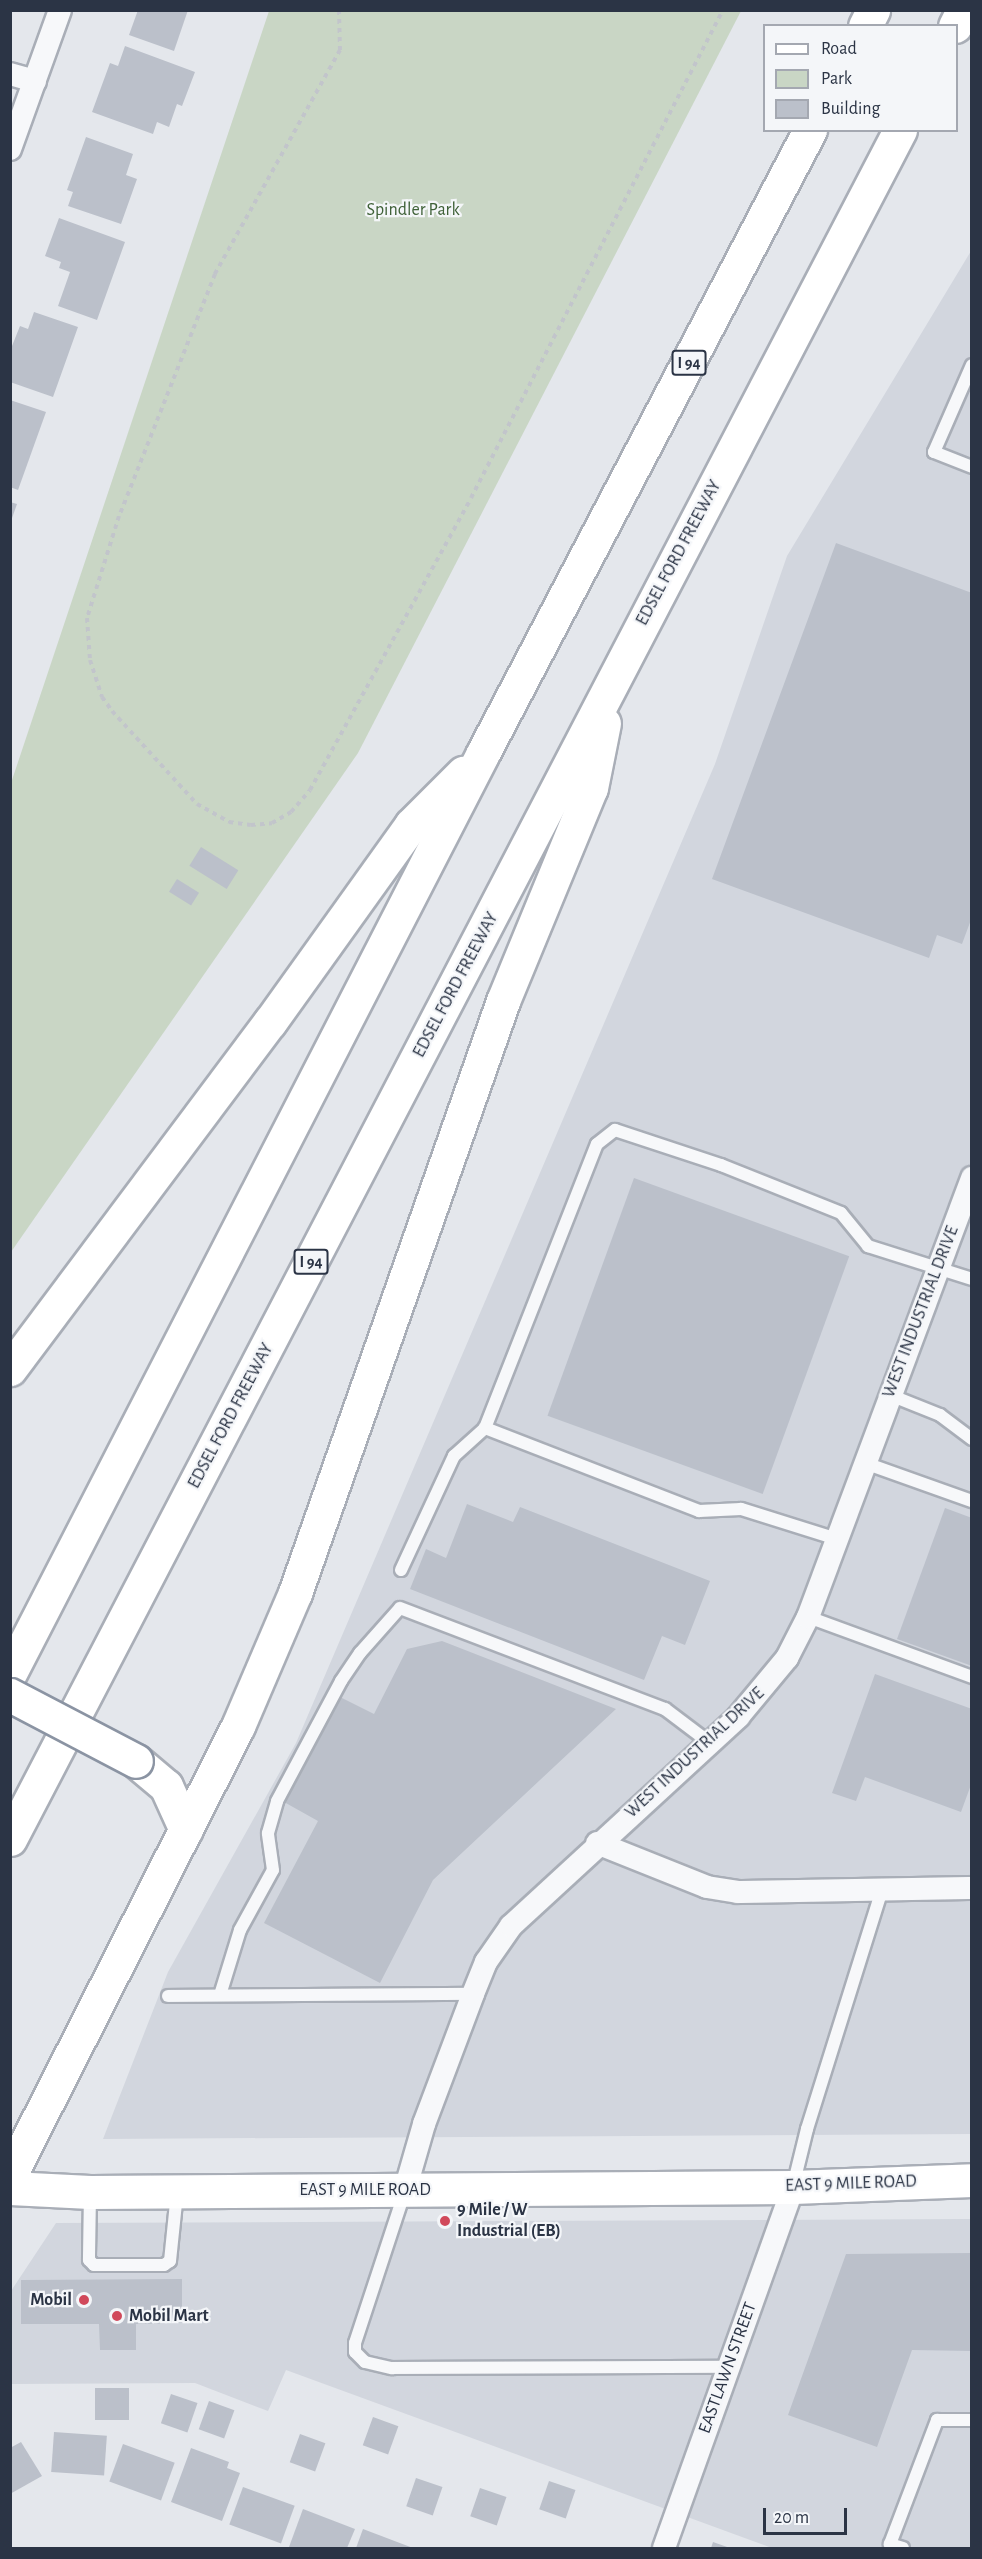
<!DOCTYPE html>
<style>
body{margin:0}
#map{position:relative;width:982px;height:2559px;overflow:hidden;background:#e4e7ec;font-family:"Alegreya Sans",sans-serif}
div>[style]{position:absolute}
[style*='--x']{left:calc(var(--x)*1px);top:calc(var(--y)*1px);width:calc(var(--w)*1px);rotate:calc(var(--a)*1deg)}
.built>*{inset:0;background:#d2d6de}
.green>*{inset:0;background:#c9d6c5}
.building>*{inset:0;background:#bbc0ca;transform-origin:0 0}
.path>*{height:4px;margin-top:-2px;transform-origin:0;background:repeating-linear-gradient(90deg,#c2c5cb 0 4.5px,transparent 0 9px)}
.roads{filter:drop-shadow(2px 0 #a9aeb7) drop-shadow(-2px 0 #a9aeb7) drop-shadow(0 2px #a9aeb7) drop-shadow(0 -2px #a9aeb7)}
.lane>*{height:12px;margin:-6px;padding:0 6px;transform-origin:6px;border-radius:6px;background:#f7f8fa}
.street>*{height:22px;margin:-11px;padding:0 11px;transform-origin:11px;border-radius:11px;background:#f7f8fa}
.secondary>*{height:33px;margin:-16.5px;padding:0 16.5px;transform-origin:16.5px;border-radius:16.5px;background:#fff}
.highway>*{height:33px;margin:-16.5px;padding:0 16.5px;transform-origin:16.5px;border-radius:16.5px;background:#fff}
.bridges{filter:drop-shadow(2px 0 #8b94a3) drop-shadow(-2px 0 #8b94a3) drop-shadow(0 2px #8b94a3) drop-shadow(0 -2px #8b94a3)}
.highway-bridge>*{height:33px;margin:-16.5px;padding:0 16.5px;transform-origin:16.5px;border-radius:16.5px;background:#fff}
.dots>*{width:16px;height:16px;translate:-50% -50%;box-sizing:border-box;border:3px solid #f4f6f9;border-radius:50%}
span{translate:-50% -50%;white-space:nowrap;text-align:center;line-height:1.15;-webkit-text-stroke:4.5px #f4f6f9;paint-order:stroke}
.shield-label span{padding:2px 4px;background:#f4f6f9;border:2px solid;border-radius:4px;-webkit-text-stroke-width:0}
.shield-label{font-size:16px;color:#2b3445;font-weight:700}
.park-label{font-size:18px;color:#3f6138}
.street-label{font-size:18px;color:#2b3445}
.poi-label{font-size:18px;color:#2b3445;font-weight:700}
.left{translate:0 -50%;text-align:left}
.right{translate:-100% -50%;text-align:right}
.frame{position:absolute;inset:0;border:12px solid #2b3445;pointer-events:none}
.legend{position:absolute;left:763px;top:24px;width:195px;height:108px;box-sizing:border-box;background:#f4f6f9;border:2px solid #a4a8b1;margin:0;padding:8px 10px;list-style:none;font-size:18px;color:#2b3445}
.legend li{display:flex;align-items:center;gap:12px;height:30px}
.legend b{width:30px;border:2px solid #a4a8b1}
.scale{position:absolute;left:763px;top:2508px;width:84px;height:27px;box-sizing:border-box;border:3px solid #2b3445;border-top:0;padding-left:8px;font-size:18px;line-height:21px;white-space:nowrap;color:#2b3445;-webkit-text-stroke:4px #f4f6f9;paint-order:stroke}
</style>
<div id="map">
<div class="built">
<i style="clip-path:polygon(971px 251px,971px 2134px,103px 2139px,168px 1972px,296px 1743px,715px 764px,787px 556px)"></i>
<i style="clip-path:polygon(971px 2219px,971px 2548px,772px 2548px,286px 2370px,268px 2411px,195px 2383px,11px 2384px,11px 2291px,56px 2223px)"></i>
</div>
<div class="green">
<i style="clip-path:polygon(269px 11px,741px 11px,358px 753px,11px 1252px,11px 783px)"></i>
</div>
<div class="building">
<i style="clip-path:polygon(138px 10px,188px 10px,174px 51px,129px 35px)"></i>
<i style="clip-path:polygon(125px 46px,195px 72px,182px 106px,177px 104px,169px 127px,157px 122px,153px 134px,92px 112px,110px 63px,118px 66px)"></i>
<i style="clip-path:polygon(86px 137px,133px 154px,126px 175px,137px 179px,121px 224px,68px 206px,73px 192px,67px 190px)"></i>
<i style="clip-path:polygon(59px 218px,125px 242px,97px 320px,58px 306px,70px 272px,59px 268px,61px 262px,45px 256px)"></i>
<i style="clip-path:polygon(34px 312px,78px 327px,53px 397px,10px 382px,10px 351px,20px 326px,28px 329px)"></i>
<i style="clip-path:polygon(10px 400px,46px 412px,18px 490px,10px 487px)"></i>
<i style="clip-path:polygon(10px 502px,17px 504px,11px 521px,10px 521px)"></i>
<i style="clip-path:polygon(836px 543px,972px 593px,972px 917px,962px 944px,937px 935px,929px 958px,712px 879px)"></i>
<i style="left:201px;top:847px;width:44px;height:22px;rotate:32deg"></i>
<i style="left:177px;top:879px;width:26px;height:15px;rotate:32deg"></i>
<i style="left:634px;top:1178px;width:229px;height:253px;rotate:20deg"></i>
<i style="clip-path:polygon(467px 1504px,513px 1522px,520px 1507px,710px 1581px,685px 1645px,662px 1636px,644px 1680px,410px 1589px,426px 1549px,446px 1558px)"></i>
<i style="clip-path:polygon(945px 1508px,972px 1518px,972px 1666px,897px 1639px)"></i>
<i style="clip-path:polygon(442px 1641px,616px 1709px,433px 1880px,380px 1983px,264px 1923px,318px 1821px,284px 1802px,336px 1695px,374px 1714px,407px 1649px)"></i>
<i style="clip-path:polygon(875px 1674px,972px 1709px,972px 1782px,961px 1812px,865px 1777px,856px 1801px,832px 1793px)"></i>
<i style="clip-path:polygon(972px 2253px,972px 2351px,912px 2350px,877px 2447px,788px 2415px,846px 2254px)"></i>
<i style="clip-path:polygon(182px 2279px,182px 2323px,136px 2324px,136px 2350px,100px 2350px,99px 2324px,21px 2324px,21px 2280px)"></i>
<i style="left:95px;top:2388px;width:34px;height:32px"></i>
<i style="left:171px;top:2394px;width:28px;height:31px;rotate:19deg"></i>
<i style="left:209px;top:2401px;width:27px;height:30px;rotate:20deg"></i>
<i style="left:373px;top:2417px;width:27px;height:30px;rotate:20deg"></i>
<i style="left:54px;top:2432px;width:53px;height:40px;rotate:4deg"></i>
<i style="left:300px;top:2434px;width:27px;height:30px;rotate:20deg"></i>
<i style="clip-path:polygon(21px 2442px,42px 2476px,10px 2494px,10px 2448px)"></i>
<i style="left:123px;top:2444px;width:55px;height:40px;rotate:20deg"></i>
<i style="clip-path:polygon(191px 2448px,229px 2462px,227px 2468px,240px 2473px,222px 2521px,171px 2502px)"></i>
<i style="left:416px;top:2478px;width:28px;height:30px;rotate:19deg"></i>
<i style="left:549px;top:2481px;width:28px;height:30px;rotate:19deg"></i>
<i style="left:243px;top:2487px;width:55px;height:40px;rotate:20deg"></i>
<i style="left:480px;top:2488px;width:28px;height:30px;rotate:19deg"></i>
<i style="clip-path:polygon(303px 2509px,355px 2529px,347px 2548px,289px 2547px)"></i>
<i style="clip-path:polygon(363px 2529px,413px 2548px,356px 2548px)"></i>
<i style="clip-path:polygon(713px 2542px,730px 2548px,711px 2548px)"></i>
</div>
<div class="path">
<i style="--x:339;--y:10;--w:40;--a:88.6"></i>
<i style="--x:340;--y:50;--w:257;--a:119.2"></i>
<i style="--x:215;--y:274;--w:260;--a:111.6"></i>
<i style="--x:119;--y:516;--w:107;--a:107.4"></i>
<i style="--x:87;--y:618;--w:42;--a:85.9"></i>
<i style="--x:90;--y:660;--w:39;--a:72"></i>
<i style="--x:102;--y:697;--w:17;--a:54"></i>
<i style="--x:112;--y:711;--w:126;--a:47.6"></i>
<i style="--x:197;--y:804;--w:37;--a:29"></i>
<i style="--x:229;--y:822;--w:22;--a:8"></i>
<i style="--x:251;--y:825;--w:21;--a:-5"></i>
<i style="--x:272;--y:823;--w:22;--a:-30"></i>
<i style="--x:291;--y:812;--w:29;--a:-49"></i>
<i style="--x:310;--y:790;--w:333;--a:-61.1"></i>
<i style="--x:471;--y:498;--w:549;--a:-62.69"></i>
</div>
<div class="roads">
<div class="lane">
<i style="--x:972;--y:365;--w:95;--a:113.6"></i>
<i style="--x:934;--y:452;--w:41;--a:21.5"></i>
<i style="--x:890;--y:1395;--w:54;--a:21.8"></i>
<i style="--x:940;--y:1415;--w:40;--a:37"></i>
<i style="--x:865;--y:1463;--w:114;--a:19.6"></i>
<i style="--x:837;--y:1539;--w:101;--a:-162.6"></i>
<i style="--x:741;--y:1509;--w:42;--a:177.3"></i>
<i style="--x:699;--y:1511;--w:230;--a:-158.8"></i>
<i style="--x:485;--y:1428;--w:305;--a:-68.5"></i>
<i style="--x:597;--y:1144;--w:23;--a:-38"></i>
<i style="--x:615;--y:1130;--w:112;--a:18.3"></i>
<i style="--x:721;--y:1165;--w:129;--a:21.8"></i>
<i style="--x:841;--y:1213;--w:43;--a:50.7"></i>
<i style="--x:868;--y:1246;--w:109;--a:17.6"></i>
<i style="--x:401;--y:1570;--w:126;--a:-65.1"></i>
<i style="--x:454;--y:1456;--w:42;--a:-42.1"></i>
<i style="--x:808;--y:1617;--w:175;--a:20.1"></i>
<i style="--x:220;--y:1995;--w:68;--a:-72.9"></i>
<i style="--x:240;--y:1930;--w:68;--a:-61.2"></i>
<i style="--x:273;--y:1870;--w:37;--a:-98"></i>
<i style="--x:268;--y:1833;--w:33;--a:-74"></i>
<i style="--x:277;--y:1801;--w:136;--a:-61.9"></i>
<i style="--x:341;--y:1681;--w:34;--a:-56"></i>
<i style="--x:360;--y:1653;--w:60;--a:-48.4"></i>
<i style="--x:400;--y:1608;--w:284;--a:20.9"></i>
<i style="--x:665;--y:1709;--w:56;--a:37.1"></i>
<i style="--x:168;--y:1996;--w:305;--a:-0.4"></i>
<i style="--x:793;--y:2186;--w:59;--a:-76.2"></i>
<i style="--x:807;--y:2129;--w:251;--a:-72.6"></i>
<i style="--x:405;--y:2191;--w:160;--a:108.2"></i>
<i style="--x:355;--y:2343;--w:9;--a:90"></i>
<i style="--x:355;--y:2352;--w:14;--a:45"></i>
<i style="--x:365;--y:2362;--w:28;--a:13"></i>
<i style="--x:392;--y:2368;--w:337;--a:-0.2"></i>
<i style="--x:90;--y:2193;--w:67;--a:90.9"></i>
<i style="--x:89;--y:2260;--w:7;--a:45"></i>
<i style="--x:94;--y:2265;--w:70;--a:0"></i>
<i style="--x:164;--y:2265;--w:7;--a:-34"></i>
<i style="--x:170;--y:2261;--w:68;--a:-84.1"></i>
<i style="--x:903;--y:2548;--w:14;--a:-163"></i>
<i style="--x:890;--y:2544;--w:133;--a:-69.2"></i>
<i style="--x:937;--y:2420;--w:35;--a:0"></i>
</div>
<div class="street">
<i style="--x:10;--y:74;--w:26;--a:16"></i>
<i style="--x:10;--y:149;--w:148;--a:-70.2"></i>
<i style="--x:597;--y:1843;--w:118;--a:21.8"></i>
<i style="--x:707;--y:1887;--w:31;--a:9"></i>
<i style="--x:738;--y:1892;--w:234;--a:-1"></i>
<i style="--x:405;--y:2190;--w:69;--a:-73.9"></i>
<i style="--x:424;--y:2124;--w:139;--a:-69.3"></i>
<i style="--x:473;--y:1994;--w:35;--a:-68"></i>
<i style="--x:486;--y:1962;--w:44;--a:-55.2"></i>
<i style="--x:511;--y:1926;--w:309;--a:-42.6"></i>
<i style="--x:738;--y:1717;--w:77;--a:-50.3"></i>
<i style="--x:787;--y:1658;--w:46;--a:-62.9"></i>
<i style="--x:808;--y:1617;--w:469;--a:-69.5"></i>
<i style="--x:664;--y:2548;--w:383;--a:-70.3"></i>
</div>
<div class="secondary">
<i style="--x:10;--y:2188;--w:80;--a:2.9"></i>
<i style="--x:90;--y:2192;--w:703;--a:-0.41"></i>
<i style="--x:793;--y:2187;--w:179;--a:-2.2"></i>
</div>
<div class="highway">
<i style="--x:865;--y:26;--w:18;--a:-63"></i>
<i style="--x:955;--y:26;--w:18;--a:-63"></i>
<i style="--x:10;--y:1369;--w:434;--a:-53.2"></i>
<i style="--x:270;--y:1022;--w:242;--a:-54.4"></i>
<i style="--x:411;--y:825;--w:74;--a:-45"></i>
<i style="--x:10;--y:1673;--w:1034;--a:-62.79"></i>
<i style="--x:483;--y:753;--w:704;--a:-62.31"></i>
<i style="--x:136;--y:1761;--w:39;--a:40"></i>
<i style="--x:166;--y:1786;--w:48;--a:65.6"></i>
<i style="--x:10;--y:1839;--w:1927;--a:-62.49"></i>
<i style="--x:10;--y:2175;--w:504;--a:-63.08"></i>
<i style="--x:238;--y:1726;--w:145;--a:-66.8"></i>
<i style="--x:295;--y:1593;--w:627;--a:-70.64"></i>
<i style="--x:503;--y:1001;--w:230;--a:-67.6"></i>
<i style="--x:591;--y:788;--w:66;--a:-78.7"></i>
</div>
</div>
<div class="bridges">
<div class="highway-bridge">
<i style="--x:10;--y:1695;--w:142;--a:27.6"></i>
</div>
</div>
<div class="dots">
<i style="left:445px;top:2221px;background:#d1495b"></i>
<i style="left:84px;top:2300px;background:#d1495b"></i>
<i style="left:117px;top:2316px;background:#d1495b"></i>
</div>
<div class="shield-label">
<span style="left:689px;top:363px">I 94</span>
<span style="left:311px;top:1262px">I 94</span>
</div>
<div class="park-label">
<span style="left:413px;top:210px">Spindler Park</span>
</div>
<div class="street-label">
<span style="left:679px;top:553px;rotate:-62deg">EDSEL FORD FREEWAY</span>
<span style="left:456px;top:985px;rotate:-62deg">EDSEL FORD FREEWAY</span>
<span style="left:921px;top:1312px;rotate:-69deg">WEST INDUSTRIAL DRIVE</span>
<span style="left:231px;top:1416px;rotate:-62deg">EDSEL FORD FREEWAY</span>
<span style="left:695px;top:1753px;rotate:-43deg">WEST INDUSTRIAL DRIVE</span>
<span style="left:851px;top:2184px;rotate:-2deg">EAST 9 MILE ROAD</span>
<span style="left:365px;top:2190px">EAST 9 MILE ROAD</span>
<span style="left:728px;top:2368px;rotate:-70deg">EASTLAWN STREET</span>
</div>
<div class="poi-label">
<span class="left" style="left:457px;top:2221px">9 Mile / W<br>Industrial (EB)</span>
<span class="right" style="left:72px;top:2300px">Mobil</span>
<span class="left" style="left:129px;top:2316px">Mobil Mart</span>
</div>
<div class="frame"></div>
<ul class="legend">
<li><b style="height:8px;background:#fff"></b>Road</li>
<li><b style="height:16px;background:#c9d6c5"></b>Park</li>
<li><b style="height:16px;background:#bbc0ca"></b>Building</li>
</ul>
<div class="scale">20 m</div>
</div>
